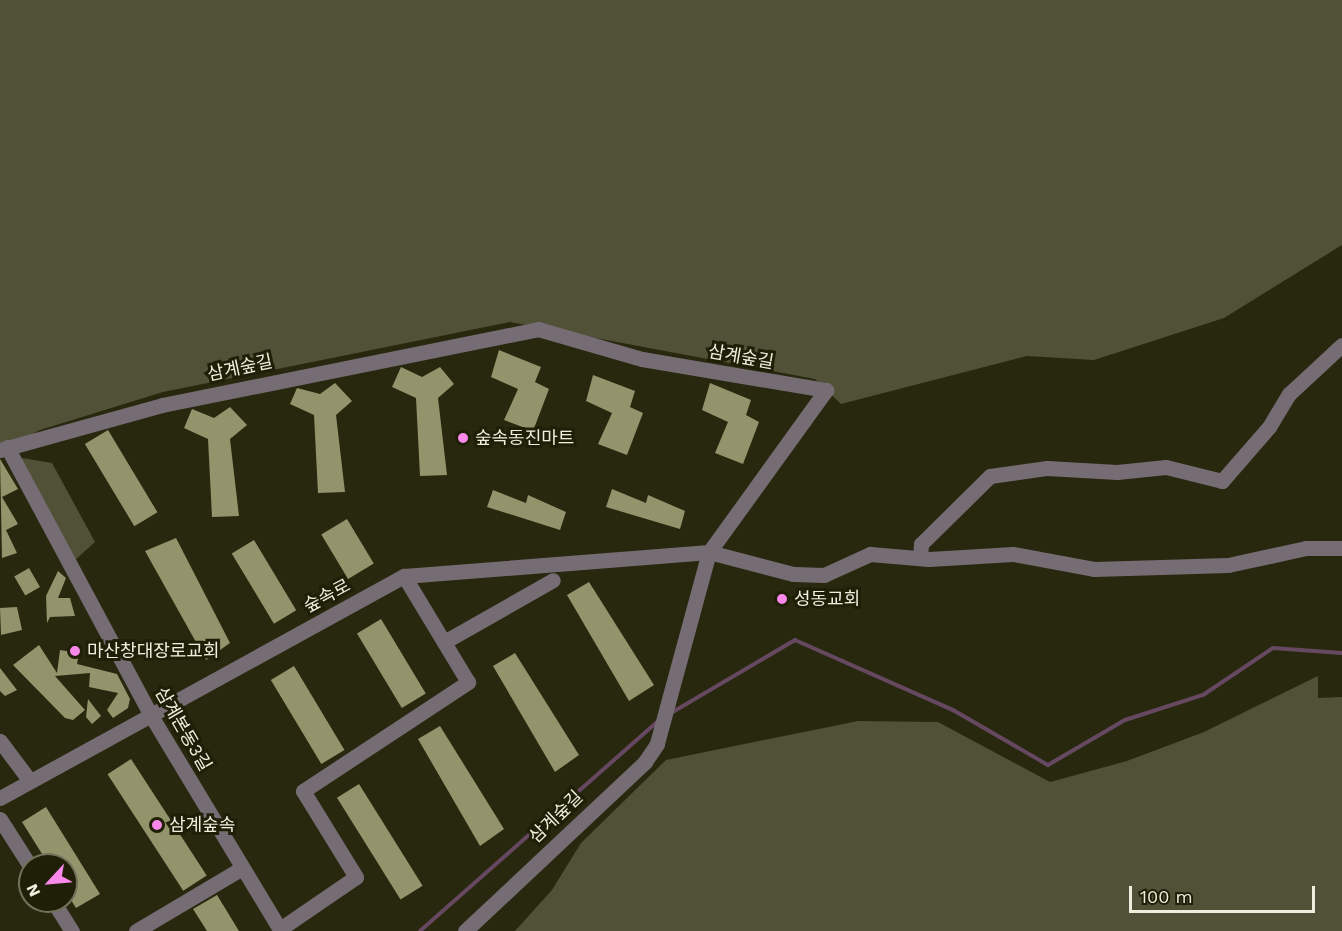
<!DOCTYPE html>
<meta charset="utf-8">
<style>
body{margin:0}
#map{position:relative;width:1342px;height:931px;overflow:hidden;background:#28280f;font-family:"Work Sans","Noto Sans KR",sans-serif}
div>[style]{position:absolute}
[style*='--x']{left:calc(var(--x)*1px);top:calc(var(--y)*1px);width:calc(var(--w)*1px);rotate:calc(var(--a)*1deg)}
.green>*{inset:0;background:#515138}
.stream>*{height:4px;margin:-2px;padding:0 2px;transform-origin:2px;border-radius:2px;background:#664861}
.building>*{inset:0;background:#93946b;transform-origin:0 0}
.minor>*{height:15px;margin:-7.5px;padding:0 7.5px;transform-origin:7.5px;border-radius:7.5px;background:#766c74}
.dots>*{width:16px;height:16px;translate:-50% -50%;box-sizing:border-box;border:3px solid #1f1e06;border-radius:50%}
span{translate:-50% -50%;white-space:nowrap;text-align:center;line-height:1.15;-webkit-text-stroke:6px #1f1e06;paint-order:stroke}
.street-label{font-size:18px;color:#edeede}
.poi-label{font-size:18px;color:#edeede}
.left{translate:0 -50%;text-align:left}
.north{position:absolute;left:18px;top:853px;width:60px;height:60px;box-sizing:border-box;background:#1f1e06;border:2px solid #71715c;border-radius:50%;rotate:244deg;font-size:16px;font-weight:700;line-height:24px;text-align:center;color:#edeede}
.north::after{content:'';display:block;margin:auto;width:21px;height:27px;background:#f888e9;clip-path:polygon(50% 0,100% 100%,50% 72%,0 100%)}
.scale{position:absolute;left:1129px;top:886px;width:186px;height:27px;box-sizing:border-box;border:3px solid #edeede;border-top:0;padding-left:8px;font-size:18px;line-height:21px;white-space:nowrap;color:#edeede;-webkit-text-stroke:4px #1f1e06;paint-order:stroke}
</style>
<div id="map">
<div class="green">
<i style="clip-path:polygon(0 0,1342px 0,1342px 245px,1224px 318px,1094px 360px,1027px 356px,841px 404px,815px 379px,510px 322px,163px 392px,40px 430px,7px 447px,0 445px)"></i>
<i style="clip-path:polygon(16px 457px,52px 463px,95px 542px,74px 561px)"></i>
<i style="clip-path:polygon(1318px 676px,1318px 698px,1342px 697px,1342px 931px,515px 931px,552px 890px,581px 843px,666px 760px,858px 721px,938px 722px,1050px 782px,1127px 761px,1204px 732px)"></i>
</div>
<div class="stream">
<i style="--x:671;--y:713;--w:144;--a:-30.5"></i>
<i style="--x:795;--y:640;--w:173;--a:23.9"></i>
<i style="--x:953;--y:710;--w:110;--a:30.1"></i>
<i style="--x:1048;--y:765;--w:89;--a:-30.3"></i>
<i style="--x:1125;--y:720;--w:82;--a:-17.8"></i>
<i style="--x:1203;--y:695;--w:84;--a:-33.9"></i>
<i style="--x:1273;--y:648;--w:69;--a:4.1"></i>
<i style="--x:420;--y:931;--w:316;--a:-41.4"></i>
</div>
<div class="building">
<i style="clip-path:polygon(499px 350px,541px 367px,535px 382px,549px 389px,533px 431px,504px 420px,518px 389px,491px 377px)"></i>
<i style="clip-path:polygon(401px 367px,422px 377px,440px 367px,454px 384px,438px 398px,447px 475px,420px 476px,416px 398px,392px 387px)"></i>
<i style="clip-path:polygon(593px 375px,635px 391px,630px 407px,643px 413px,627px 455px,598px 444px,612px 413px,586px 401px)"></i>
<i style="clip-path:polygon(335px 383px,352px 401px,336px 415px,345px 492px,318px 493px,314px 415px,290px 404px,297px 388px,320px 394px)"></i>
<i style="clip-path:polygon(710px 383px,751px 400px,746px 415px,759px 422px,743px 464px,715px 453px,728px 422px,702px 410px)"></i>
<i style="clip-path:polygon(230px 407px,247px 425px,230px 439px,239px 516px,212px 517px,208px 439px,184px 428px,192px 409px,214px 418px)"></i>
<i style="left:108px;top:430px;width:96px;height:27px;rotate:59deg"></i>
<i style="clip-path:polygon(0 459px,18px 489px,2px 497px,18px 524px,6px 530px,17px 553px,2px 558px)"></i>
<i style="clip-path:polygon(612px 489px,646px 503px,648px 495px,685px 511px,680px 529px,606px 507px)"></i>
<i style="clip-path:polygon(493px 490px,526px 503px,528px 495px,566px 512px,560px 530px,487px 507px)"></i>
<i style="left:347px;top:519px;width:52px;height:30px;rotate:59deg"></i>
<i style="clip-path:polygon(176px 538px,230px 643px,206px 660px,145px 551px)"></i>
<i style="left:254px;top:540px;width:82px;height:26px;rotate:59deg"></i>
<i style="left:29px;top:568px;width:22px;height:17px;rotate:60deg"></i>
<i style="clip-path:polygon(58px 571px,66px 578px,58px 598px,70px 598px,75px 616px,50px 617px,47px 623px,46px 596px)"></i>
<i style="clip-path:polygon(589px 582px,654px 685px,629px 701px,567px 595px)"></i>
<i style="clip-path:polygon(17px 607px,22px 630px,1px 635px,0 608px)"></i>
<i style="left:381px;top:619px;width:87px;height:28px;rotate:59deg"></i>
<i style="clip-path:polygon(39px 645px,57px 673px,60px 650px,79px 653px,77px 664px,117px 674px,130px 699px,128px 708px,113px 718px,107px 710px,118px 693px,89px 687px,90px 673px,55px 676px,85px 710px,73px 720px,65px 718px,13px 665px)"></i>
<i style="clip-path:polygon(515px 653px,579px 755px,555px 772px,493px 666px)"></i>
<i style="left:294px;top:666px;width:98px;height:27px;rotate:59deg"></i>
<i style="clip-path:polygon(0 668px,17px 690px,5px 696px,0 691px)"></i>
<i style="clip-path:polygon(88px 699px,101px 716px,92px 724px,86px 717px)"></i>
<i style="clip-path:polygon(440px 726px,504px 829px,480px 846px,418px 739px)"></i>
<i style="left:131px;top:759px;width:139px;height:28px;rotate:57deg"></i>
<i style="left:359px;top:784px;width:120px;height:26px;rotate:58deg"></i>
<i style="clip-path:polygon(46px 807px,100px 894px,76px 908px,66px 892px,66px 865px,49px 865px,22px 822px)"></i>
<i style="clip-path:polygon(217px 895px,239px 931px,207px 931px,193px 909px)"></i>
</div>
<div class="minor">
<i style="--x:7;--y:447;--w:303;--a:61.8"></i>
<i style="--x:150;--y:714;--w:253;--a:58.9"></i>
<i style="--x:0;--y:450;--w:168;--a:-15.5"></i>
<i style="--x:162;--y:405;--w:384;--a:-11.4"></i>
<i style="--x:538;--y:329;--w:108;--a:16.1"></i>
<i style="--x:642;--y:359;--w:187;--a:9.6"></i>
<i style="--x:826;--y:390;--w:200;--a:125.8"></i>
<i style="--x:709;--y:552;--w:199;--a:105.2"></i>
<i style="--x:657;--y:744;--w:22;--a:124"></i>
<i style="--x:645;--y:762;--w:247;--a:136.8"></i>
<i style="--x:920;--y:558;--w:14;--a:-86"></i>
<i style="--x:921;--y:544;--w:97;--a:-44.6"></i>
<i style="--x:990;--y:476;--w:58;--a:-8"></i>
<i style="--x:1047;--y:468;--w:70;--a:3.3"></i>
<i style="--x:1117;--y:472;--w:49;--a:-5.8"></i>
<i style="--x:1166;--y:467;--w:58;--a:14"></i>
<i style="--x:1222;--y:481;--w:72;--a:-49"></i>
<i style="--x:1269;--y:427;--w:39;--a:-59"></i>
<i style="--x:1289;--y:394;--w:72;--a:-42.8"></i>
<i style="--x:444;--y:642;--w:125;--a:-29.6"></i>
<i style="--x:0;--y:741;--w:50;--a:53.1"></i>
<i style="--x:0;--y:798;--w:461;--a:-28.8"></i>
<i style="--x:404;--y:576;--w:306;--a:-4.5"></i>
<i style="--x:709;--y:552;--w:87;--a:14.7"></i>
<i style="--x:793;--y:574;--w:31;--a:2"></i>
<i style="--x:824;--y:575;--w:51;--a:-24.5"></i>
<i style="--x:870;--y:554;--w:59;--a:4.8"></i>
<i style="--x:929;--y:559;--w:84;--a:-3.4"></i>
<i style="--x:1013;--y:554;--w:82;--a:10.5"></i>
<i style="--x:1094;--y:569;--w:134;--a:-1.7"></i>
<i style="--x:1228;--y:565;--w:80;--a:-12.3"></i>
<i style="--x:1306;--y:548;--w:36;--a:0"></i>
<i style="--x:0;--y:819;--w:56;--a:57.4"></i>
<i style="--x:53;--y:901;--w:36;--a:58"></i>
<i style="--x:280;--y:929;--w:92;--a:-34.4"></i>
<i style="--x:356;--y:877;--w:101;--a:-121.6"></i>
<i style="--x:303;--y:791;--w:198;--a:-33.4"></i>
<i style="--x:468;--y:682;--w:124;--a:-121.1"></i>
<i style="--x:136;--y:931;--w:123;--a:-30.7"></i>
</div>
<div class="dots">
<i style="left:463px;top:438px;background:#f888e9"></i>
<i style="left:782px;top:599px;background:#f888e9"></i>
<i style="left:75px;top:651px;background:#f888e9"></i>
<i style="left:157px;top:825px;background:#f888e9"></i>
</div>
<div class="street-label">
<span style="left:741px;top:357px;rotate:10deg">삼계숲길</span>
<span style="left:240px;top:368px;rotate:-12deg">삼계숲길</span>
<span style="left:327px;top:596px;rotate:-28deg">숲속로</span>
<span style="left:183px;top:729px;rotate:60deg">삼계본동3길</span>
<span style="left:556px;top:817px;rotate:-44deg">삼계숲길</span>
</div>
<div class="poi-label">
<span class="left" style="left:475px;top:438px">숲속동진마트</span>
<span class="left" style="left:794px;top:599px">성동교회</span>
<span class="left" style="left:87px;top:651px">마산창대장로교회</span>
<span class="left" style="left:169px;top:825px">삼계숲속</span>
</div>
<div class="north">N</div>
<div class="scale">100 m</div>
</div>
